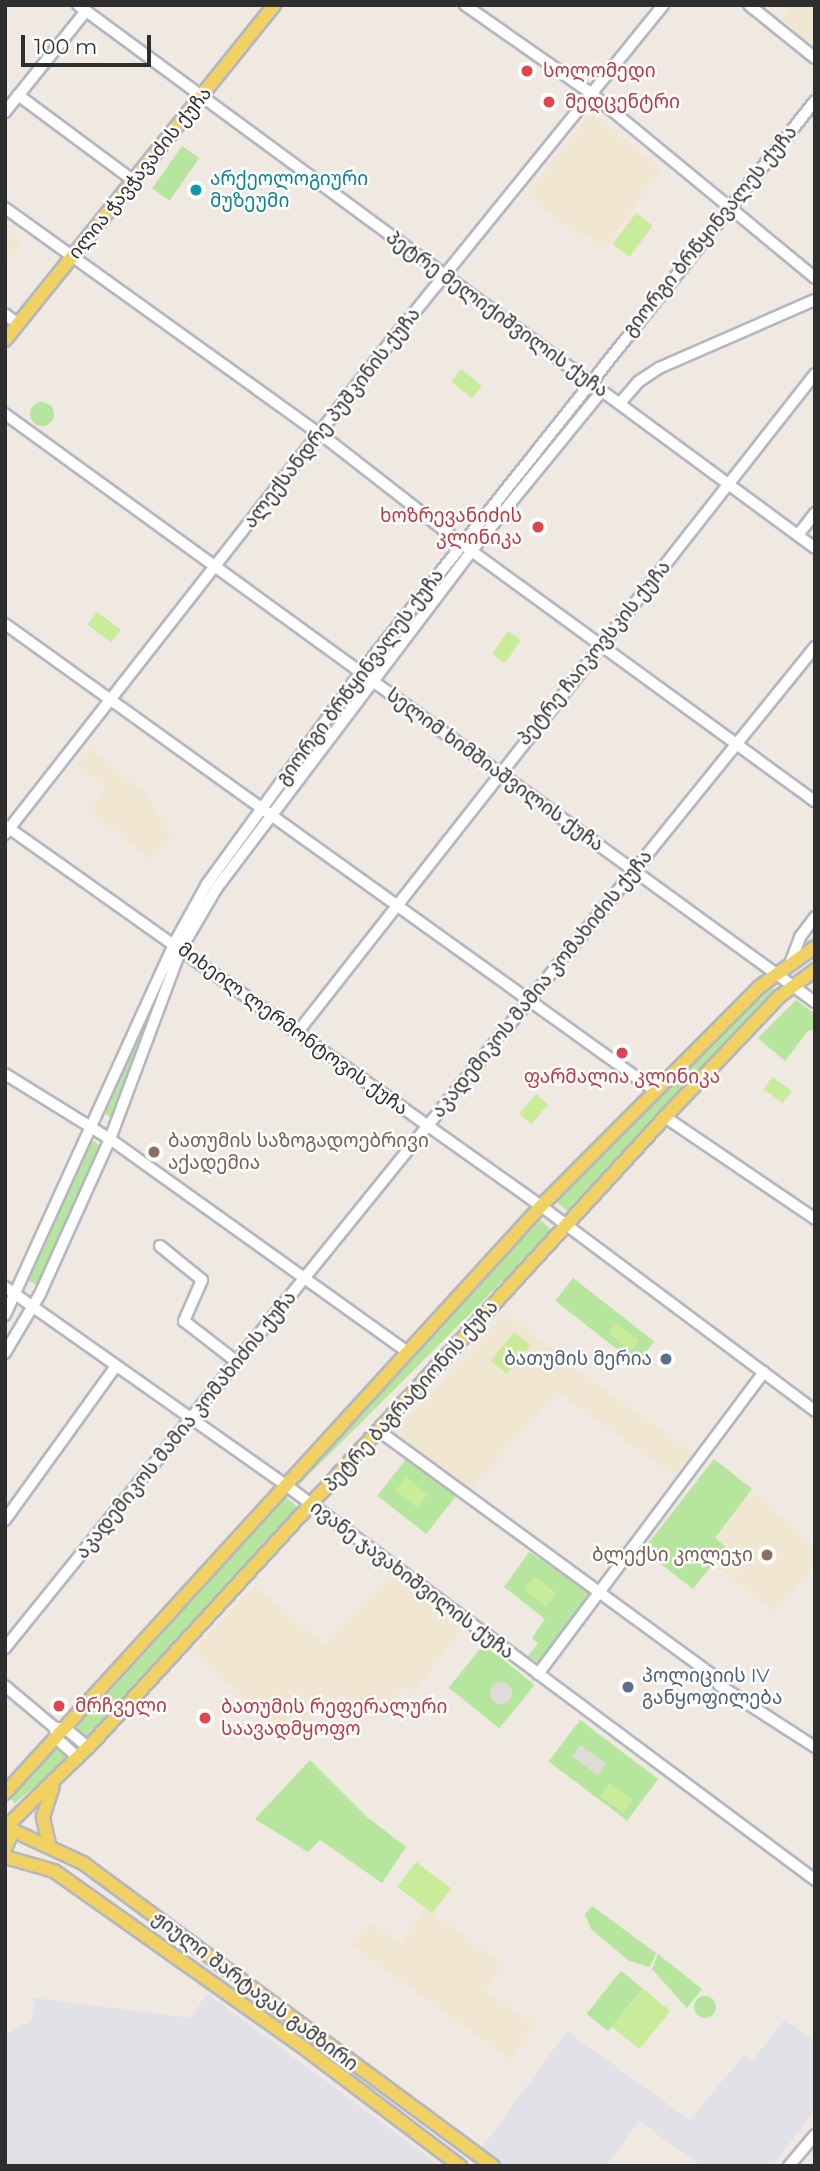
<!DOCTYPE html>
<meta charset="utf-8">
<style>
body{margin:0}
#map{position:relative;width:820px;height:2171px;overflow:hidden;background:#efe9e1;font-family:Montserrat,"Noto Sans Georgian",sans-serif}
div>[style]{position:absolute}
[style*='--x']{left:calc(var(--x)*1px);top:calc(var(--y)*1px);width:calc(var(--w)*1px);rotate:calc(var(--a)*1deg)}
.industrial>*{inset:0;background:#e3e1e8}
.education>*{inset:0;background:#f0e6d1}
.green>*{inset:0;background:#b6e59e;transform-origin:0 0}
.round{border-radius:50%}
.pitch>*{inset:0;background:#c9ec9a;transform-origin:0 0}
.plaza>*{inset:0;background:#dfdcd8;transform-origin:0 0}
.roads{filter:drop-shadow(2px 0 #b4b7c1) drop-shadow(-2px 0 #b4b7c1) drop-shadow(0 2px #b4b7c1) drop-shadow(0 -2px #b4b7c1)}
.minor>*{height:10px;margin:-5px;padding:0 5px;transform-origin:5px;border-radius:5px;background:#fff}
.major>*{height:12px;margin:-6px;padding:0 6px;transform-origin:6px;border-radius:6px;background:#f2d163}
.dots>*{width:19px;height:19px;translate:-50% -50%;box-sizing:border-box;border:4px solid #fff;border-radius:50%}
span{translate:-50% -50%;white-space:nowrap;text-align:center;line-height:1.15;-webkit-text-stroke:5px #fff;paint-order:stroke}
.health-label{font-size:19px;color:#be3a42}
.left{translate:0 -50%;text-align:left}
.right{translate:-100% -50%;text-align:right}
.street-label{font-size:19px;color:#2e2e2e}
.culture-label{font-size:19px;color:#0d838f}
.education-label{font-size:19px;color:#785e54}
.service-label{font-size:19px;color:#4e5e75}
.frame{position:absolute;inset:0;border:7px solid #2e2e2e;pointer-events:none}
.scale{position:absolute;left:21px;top:35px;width:130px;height:32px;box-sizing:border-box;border:4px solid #2e2e2e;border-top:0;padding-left:9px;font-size:21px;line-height:24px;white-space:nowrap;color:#2e2e2e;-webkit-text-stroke:5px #fff;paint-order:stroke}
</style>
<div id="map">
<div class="industrial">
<i style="clip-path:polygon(207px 1993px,440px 2166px,5px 2166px,5px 2034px,33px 2019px,34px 1998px,191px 2018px)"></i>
<i style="clip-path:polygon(785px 2019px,815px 2041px,815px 2110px,772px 2166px,701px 2166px,639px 2121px,606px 2166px,504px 2166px,481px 2149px,567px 2031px,690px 2120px,744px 2055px,752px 2061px)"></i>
</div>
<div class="education">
<i style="clip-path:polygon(793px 5px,815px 5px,815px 48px,781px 20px)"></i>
<i style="clip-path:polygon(592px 112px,661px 170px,605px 248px,582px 232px,577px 235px,526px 194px)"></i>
<i style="clip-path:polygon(5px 228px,23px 242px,6px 263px,5px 262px)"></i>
<i style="clip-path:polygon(89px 748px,146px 793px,171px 837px,151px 860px,89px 810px,106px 788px,76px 764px)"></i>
<i style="clip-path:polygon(506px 1312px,577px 1370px,694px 1453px,675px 1476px,557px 1392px,469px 1492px,394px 1434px)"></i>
<i style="clip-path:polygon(751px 1491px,815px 1546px,815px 1566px,775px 1613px,713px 1563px,726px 1547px,714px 1538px)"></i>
<i style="clip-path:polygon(393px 1576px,461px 1630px,415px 1692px,405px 1686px,374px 1721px,342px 1694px,292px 1740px,192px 1651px,255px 1586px,326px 1645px)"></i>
<i style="clip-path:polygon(426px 1908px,504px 1964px,485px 1991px,536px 2025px,511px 2060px,348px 1943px,370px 1921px,401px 1943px)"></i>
</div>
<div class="green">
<i style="left:182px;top:146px;width:21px;height:52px;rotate:35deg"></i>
<i style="clip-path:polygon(583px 399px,586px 403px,579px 415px,473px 538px)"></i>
<i class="round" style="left:30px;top:402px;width:24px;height:24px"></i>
<i style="left:456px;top:556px;width:5px;height:137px;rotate:37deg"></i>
<i style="clip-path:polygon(357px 684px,362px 691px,274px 804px,271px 802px)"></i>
<i style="clip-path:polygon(170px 963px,171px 965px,111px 1117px,105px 1114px)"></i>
<i style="clip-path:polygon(771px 987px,777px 991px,570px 1214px,556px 1201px)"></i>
<i style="clip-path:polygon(796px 1000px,815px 1014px,815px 1029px,808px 1031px,785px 1061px,758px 1038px)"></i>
<i style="clip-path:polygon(95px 1141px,100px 1147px,39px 1286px,29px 1281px,90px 1143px)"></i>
<i style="left:541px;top:1220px;width:16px;height:360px;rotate:45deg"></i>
<i style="left:573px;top:1278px;width:103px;height:29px;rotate:38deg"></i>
<i style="left:410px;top:1454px;width:62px;height:53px;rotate:38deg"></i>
<i style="clip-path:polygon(714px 1459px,752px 1489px,715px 1538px,726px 1547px,693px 1589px,643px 1550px)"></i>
<i style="clip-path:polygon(286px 1497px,297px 1507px,296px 1513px,88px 1739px,75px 1730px)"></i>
<i style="clip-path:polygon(529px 1552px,592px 1594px,540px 1664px,528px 1656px,538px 1643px,532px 1638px,545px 1619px,504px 1587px)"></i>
<i style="left:484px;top:1644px;width:65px;height:56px;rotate:39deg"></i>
<i style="left:580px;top:1720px;width:98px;height:52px;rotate:37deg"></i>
<i style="clip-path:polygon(56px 1746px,69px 1757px,14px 1804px,11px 1796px)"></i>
<i style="clip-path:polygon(310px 1760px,367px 1817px,406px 1847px,382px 1883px,320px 1840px,308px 1852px,255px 1819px)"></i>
<i style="clip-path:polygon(592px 1906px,656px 1953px,650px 1967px,629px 1961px,591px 1929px,585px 1914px)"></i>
<i style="clip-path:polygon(658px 1954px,702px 1989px,687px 2008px,652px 1969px)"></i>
<i style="left:621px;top:1971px;width:28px;height:55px;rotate:39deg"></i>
<i class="round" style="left:694px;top:1996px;width:22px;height:22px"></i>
</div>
<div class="pitch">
<i style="left:636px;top:213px;width:21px;height:39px;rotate:37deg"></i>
<i style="left:461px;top:369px;width:27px;height:16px;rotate:39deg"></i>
<i style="left:97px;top:612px;width:30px;height:16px;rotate:37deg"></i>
<i style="left:508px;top:631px;width:16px;height:28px;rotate:35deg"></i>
<i style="left:772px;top:1077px;width:24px;height:15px;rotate:35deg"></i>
<i style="left:536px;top:1094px;width:16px;height:26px;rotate:40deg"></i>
<i style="left:616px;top:1324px;width:28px;height:12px;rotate:35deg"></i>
<i style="left:514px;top:1332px;width:21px;height:37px;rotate:39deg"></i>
<i style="left:406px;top:1477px;width:28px;height:17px;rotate:39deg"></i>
<i style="left:534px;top:1576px;width:28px;height:17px;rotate:38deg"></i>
<i style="left:609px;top:1783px;width:29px;height:16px;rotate:35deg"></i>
<i style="left:416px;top:1862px;width:44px;height:31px;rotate:37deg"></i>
<i style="left:643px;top:1989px;width:35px;height:49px;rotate:39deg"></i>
</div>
<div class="plaza">
<i class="round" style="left:490px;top:1682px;width:22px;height:22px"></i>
<i style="left:580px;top:1745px;width:32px;height:14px;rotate:36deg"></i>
</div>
<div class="roads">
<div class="minor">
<i style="--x:78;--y:5;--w:915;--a:36.38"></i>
<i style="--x:465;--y:5;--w:155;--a:35"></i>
<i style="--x:592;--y:94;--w:289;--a:39.5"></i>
<i style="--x:749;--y:5;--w:85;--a:38.8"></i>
<i style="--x:18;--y:95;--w:144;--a:36.6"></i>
<i style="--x:5;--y:112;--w:129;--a:-51.3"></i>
<i style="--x:5;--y:208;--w:396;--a:35.7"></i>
<i style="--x:327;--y:439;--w:171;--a:37.9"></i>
<i style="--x:462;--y:544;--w:437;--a:36.1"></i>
<i style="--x:5;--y:314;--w:16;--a:38"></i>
<i style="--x:620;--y:403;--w:28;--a:-49"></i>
<i style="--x:638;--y:382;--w:25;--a:-34"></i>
<i style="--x:659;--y:368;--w:170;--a:-23.6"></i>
<i style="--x:5;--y:414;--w:1001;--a:35.98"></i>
<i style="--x:798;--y:535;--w:28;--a:-52"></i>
<i style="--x:5;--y:624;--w:799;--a:35.68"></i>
<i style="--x:6;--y:826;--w:656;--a:35.39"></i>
<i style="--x:541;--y:1206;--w:342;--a:36.8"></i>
<i style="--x:5;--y:834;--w:628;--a:-51.92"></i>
<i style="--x:392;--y:340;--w:431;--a:-51"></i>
<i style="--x:791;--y:961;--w:26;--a:-69"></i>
<i style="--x:800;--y:937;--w:25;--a:-53"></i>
<i style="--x:297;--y:1033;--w:838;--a:-51.83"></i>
<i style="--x:5;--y:1074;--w:123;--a:31.8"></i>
<i style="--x:110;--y:1139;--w:366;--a:35.6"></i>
<i style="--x:665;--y:1117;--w:181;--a:34.2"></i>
<i style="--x:160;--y:1246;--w:54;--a:39"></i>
<i style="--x:202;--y:1280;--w:45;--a:113.7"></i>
<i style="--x:184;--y:1321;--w:67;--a:37.7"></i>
<i style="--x:5;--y:1287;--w:345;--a:35.2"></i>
<i style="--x:287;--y:1486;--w:659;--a:36.73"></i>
<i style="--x:5;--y:1315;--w:408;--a:-65.5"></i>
<i style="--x:174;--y:944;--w:68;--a:-61.2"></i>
<i style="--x:207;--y:884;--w:262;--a:-54"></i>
<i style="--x:361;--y:672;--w:729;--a:-51.51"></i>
<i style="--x:5;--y:1353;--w:69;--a:-59.3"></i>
<i style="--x:40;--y:1294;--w:170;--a:-65.7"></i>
<i style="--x:110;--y:1139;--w:203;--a:-69.5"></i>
<i style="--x:181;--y:949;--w:69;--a:-59.7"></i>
<i style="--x:216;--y:889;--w:426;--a:-52.9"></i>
<i style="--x:473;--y:549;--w:204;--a:-50.8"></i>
<i style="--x:379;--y:1431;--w:419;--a:36.2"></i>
<i style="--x:717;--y:1678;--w:7;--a:74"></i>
<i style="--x:719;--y:1685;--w:114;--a:32.9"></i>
<i style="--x:5;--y:1520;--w:190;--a:-54.2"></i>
<i style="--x:5;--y:1648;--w:1288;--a:-51.02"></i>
<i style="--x:538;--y:1674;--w:377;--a:-53.2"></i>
<i style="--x:5;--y:1686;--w:65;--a:40"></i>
<i style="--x:55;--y:1728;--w:10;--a:84"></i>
<i style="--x:56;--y:1738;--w:30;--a:42"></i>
<i style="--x:58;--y:1728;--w:7;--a:0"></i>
<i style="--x:65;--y:1728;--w:31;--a:40"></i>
<i style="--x:789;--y:2166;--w:40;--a:-50"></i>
</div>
<div class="major">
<i style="--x:5;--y:340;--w:430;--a:-51.2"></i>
<i style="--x:5;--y:1793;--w:795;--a:-47.6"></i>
<i style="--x:541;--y:1206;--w:309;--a:-45.1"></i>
<i style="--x:759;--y:987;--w:69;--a:-35.5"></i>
<i style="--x:9;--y:1824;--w:120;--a:-44.3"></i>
<i style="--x:95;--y:1740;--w:844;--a:-47.54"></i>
<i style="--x:665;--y:1117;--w:167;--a:-46.5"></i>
<i style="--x:780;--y:996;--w:44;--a:-36.6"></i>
<i style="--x:10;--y:1829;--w:81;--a:25"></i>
<i style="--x:83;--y:1863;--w:510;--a:36.47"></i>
<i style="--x:49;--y:1844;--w:28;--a:-103"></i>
<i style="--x:43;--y:1817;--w:32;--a:-72"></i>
<i style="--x:5;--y:1849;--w:15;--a:-67"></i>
<i style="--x:11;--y:1835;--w:12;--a:-104"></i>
<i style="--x:5;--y:1857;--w:51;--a:15.9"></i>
<i style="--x:54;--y:1871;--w:311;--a:35.3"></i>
<i style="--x:308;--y:2051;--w:191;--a:37.1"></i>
</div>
</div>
<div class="dots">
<i style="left:527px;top:71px;background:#e0444e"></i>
<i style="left:549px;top:102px;background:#e0444e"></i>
<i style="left:196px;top:190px;background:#0f9aa8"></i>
<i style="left:538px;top:527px;background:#e0444e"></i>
<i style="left:622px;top:1053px;background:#e0444e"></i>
<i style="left:154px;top:1152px;background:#8d6e63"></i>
<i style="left:666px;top:1359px;background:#5c6f8a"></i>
<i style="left:767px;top:1555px;background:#8d6e63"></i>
<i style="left:628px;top:1687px;background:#5c6f8a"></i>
<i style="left:59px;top:1706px;background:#e0444e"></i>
<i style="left:205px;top:1718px;background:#e0444e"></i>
</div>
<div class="health-label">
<span class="left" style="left:543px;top:71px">სოლომედი</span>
<span class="left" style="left:565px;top:102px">მედცენტრი</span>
<span class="right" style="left:522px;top:527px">ხოზრევანიძის<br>კლინიკა</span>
<span style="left:622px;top:1077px">ფარმალია კლინიკა</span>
<span class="left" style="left:75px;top:1706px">მრჩველი</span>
<span class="left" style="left:221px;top:1718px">ბათუმის რეფერალური<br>საავადმყოფო</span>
</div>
<div class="street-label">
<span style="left:140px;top:173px;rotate:-51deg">ილია ჭავჭავაძის ქუჩა</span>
<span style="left:710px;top:231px;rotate:-51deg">გიორგი ბრწყინვალეს ქუჩა</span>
<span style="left:497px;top:314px;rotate:36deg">პეტრე მელიქიშვილის ქუჩა</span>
<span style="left:332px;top:418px;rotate:-52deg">ალექსანდრე პუშკინის ქუჩა</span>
<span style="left:594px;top:653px;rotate:-51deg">პეტრე ჩაიკოვსკის ქუჩა</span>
<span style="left:360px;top:677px;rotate:-53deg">გიორგი ბრწყინვალეს ქუჩა</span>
<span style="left:495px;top:770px;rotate:36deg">სელიმ ხიმშიაშვილის ქუჩა</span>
<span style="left:542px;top:984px;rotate:-51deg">აკადემიკოს მამია კომახიძის ქუჩა</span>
<span style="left:293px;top:1029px;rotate:36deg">მიხეილ ლერმონტოვის ქუჩა</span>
<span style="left:411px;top:1396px;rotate:-48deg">პეტრე ბაგრატიონის ქუჩა</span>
<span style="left:186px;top:1425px;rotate:-51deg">აკადემიკოს მამია კომახიძის ქუჩა</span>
<span style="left:412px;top:1580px;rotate:37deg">ივანე ჯავახიშვილის ქუჩა</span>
<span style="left:255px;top:1991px;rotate:37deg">ჟიული შარტავას გამზირი</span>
</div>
<div class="culture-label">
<span class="left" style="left:210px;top:190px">არქეოლოგიური<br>მუზეუმი</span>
</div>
<div class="education-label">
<span class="left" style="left:168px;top:1152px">ბათუმის საზოგადოებრივი<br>აქადემია</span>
<span class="right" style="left:753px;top:1555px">ბლექსი კოლეჯი</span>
</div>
<div class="service-label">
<span class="right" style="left:652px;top:1359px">ბათუმის მერია</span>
<span class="left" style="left:642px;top:1687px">პოლიციის IV<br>განყოფილება</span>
</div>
<div class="frame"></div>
<div class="scale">100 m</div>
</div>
